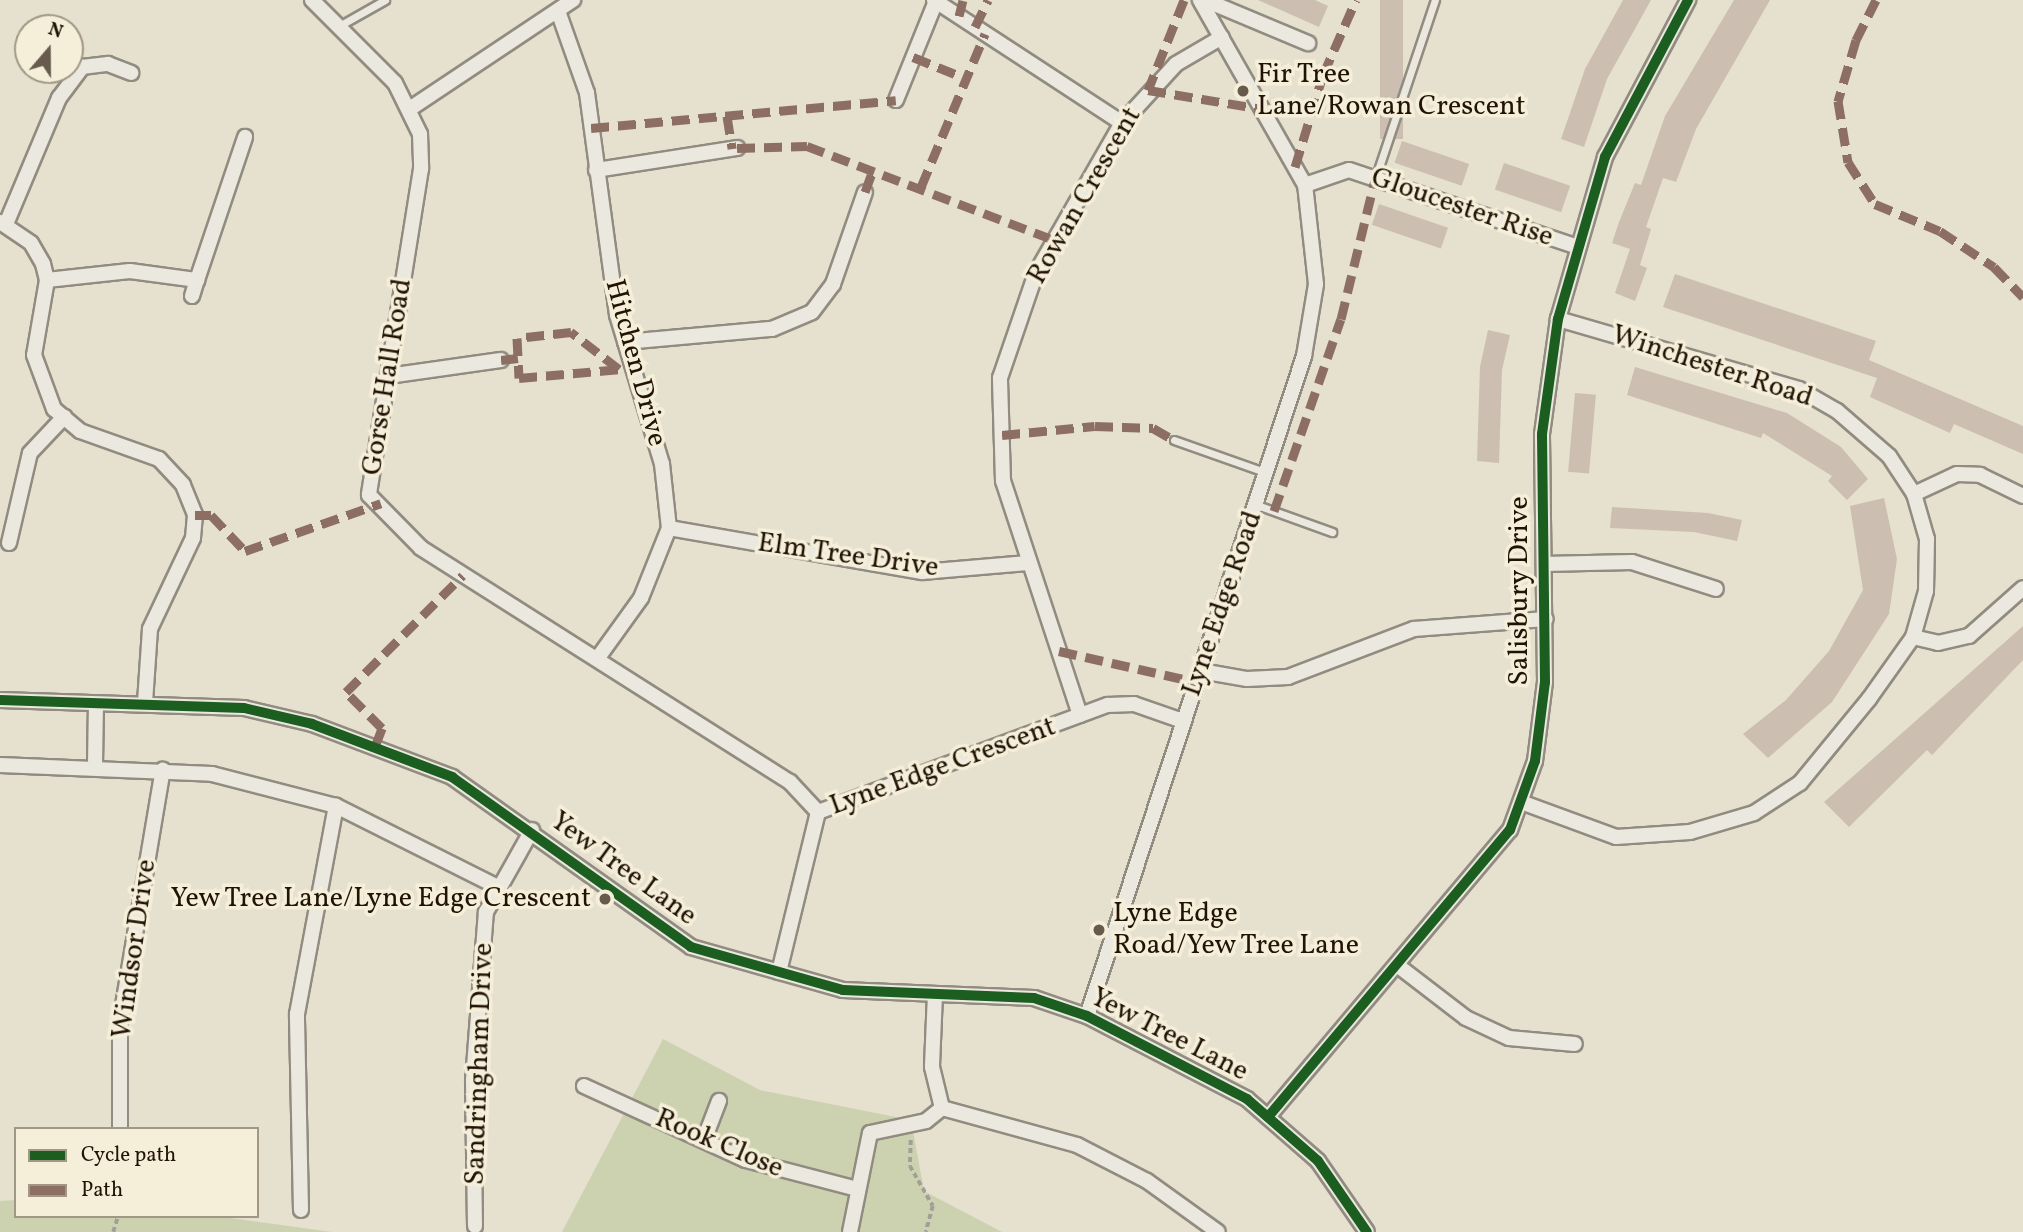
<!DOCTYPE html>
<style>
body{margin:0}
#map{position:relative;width:2023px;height:1232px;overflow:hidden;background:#e6e0ce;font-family:Vollkorn,serif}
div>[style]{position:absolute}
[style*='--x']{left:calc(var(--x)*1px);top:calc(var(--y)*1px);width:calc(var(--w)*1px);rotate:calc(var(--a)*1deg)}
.green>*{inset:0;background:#ccd2af}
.building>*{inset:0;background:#cdbeb2;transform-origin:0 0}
.path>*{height:3.5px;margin-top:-1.75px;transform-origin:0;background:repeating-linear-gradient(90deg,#a39f98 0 5px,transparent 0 8.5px)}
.roads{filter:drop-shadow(2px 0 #918b80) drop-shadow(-2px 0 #918b80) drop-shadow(0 2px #918b80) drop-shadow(0 -2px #918b80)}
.service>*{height:7px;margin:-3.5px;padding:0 3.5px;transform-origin:3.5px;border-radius:3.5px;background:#ebe8df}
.minor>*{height:14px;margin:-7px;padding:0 7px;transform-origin:7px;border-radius:7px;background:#ebe8df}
.quiet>*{height:9px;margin-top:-4.5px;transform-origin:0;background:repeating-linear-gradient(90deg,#8d6e63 0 18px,transparent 0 27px)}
.cycleway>*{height:10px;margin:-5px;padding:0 5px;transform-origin:5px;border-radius:5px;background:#1b5e20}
.dots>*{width:19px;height:19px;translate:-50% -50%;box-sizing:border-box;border:4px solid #f5efd9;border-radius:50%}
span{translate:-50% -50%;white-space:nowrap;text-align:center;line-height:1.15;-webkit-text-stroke:7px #f5efd9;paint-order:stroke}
.poi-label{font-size:28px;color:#211306}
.left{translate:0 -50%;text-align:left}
.right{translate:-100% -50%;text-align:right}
.street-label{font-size:28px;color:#211306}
.legend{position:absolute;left:14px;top:1127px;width:245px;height:91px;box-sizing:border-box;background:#f5efd9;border:2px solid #a09785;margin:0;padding:9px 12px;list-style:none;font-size:21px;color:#211306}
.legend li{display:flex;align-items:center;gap:14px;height:35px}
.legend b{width:35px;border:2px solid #a09785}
.north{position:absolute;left:14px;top:14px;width:70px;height:70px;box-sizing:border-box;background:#f5efd9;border:2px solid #a09785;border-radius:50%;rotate:20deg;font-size:19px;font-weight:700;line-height:28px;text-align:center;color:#211306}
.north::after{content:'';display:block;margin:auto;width:24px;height:32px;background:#665b4c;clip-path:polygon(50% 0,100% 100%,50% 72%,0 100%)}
</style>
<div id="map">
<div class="green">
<i style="clip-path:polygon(663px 1039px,760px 1090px,911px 1120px,924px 1191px,1002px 1232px,562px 1232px)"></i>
<i style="clip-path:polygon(16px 1200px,16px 1216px,216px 1216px,332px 1232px,0 1232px,0 1201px)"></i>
</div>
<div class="building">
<i style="clip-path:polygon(1258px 0,1315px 0,1328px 6px,1319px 27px)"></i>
<i style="left:1380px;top:0;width:23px;height:139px"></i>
<i style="clip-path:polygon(1623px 0,1651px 0,1607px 79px,1584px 147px,1561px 139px,1585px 69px)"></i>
<i style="clip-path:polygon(1734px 0,1770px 0,1696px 129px,1676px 182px,1663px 178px,1646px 227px,1651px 229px,1640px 265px,1647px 268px,1635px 301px,1615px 293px,1630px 249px,1612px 243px,1619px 222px,1635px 183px,1641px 185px,1665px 116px)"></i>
<i style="left:1402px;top:141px;width:71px;height:23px;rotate:19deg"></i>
<i style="left:1504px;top:163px;width:70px;height:28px;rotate:19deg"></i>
<i style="left:1379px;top:204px;width:73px;height:22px;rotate:19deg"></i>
<i style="clip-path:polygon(1675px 274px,1876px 341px,1869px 360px,2023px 426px,2023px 454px,1954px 424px,1950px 433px,1870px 397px,1877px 378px,1663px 307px)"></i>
<i style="clip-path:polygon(1488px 330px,1510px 335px,1502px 370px,1499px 463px,1477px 461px,1480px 367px)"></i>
<i style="clip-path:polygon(1635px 367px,1787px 413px,1841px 447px,1868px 479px,1847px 500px,1828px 481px,1832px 476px,1763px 433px,1761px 438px,1627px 395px)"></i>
<i style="left:1575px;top:393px;width:21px;height:79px;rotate:5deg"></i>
<i style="clip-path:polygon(1884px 498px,1897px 559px,1889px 614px,1832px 702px,1768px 758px,1743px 734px,1786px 700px,1829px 651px,1863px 590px,1850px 506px)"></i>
<i style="clip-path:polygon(1612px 507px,1708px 513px,1742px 520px,1737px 541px,1694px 532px,1610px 528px)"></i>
<i style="clip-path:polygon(2023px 626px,2023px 660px,1932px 755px,1927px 750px,1849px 827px,1824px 802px)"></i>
</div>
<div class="path">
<i style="--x:911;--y:1140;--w:26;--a:92"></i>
<i style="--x:910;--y:1166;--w:46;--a:60.1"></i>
<i style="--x:933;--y:1206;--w:27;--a:105"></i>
<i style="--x:113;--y:1232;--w:17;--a:-73"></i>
</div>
<div class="roads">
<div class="service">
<i style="--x:339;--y:26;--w:53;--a:-29.5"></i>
<i style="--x:1375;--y:179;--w:189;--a:-71.5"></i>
<i style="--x:1174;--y:440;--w:99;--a:19.5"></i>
<i style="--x:1257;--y:505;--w:80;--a:19.8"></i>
</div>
<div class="minor">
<i style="--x:312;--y:0;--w:117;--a:45"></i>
<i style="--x:395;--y:83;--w:57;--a:63.9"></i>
<i style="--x:420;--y:134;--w:35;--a:88"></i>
<i style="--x:421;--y:169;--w:330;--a:99.1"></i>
<i style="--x:369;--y:495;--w:74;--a:45.5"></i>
<i style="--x:421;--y:548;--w:437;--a:32.4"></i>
<i style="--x:790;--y:782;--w:41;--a:47"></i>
<i style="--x:934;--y:0;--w:225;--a:33.2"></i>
<i style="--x:1205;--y:0;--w:112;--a:22.7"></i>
<i style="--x:558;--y:11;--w:87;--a:70.5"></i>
<i style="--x:587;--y:93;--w:224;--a:82.3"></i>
<i style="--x:617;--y:315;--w:156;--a:73.2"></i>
<i style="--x:662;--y:464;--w:64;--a:83.8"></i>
<i style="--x:669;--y:528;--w:75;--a:111.8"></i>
<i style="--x:641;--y:598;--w:75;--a:125.8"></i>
<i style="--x:896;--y:100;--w:107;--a:-68"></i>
<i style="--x:411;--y:108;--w:195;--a:-33.7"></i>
<i style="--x:596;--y:170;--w:143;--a:-8.9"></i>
<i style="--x:1305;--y:185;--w:46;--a:-18.8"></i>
<i style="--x:1349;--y:170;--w:242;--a:18.6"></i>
<i style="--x:0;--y:222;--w:37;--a:34"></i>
<i style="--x:31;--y:243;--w:24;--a:60"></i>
<i style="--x:43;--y:264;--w:16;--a:76"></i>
<i style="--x:47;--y:280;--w:76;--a:99.8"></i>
<i style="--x:34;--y:355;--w:58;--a:69.7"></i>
<i style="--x:54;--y:409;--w:34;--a:40"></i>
<i style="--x:80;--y:431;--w:84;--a:19.5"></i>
<i style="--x:159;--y:459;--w:35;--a:47"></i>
<i style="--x:183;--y:485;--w:32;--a:68"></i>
<i style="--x:195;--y:515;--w:23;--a:95"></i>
<i style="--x:193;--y:538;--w:101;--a:115.3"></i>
<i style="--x:150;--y:629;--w:73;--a:93.9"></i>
<i style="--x:6;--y:224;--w:137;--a:-67.2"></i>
<i style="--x:59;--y:98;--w:39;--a:-53"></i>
<i style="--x:82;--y:67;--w:26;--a:-7"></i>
<i style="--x:108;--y:64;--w:25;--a:21"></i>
<i style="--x:47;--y:280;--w:83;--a:-6.2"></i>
<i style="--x:130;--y:271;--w:68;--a:7.7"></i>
<i style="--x:197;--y:280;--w:151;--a:-71.4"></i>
<i style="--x:192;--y:296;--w:17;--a:-73"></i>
<i style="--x:625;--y:342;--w:148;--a:-5.1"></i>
<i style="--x:772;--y:329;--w:43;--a:-23"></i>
<i style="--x:812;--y:312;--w:35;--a:-53"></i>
<i style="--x:833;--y:284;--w:97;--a:-70.8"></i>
<i style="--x:388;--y:376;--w:114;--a:-8.1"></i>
<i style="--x:1914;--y:494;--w:47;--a:-24.9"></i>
<i style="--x:1957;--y:474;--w:23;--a:2"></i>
<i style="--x:1980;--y:475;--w:48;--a:26"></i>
<i style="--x:669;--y:528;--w:257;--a:9.9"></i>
<i style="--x:922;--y:572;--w:106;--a:-4.9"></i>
<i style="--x:9;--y:543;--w:92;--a:-76.9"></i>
<i style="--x:30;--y:453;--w:50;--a:-46.6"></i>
<i style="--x:1544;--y:564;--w:88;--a:-1.3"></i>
<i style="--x:1632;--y:562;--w:88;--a:17.8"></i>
<i style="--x:1913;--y:637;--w:26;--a:13"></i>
<i style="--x:1938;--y:643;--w:32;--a:-13"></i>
<i style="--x:1969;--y:636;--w:72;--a:-41.6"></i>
<i style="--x:1201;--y:671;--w:47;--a:9.9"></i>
<i style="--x:1247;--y:679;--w:41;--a:-2.8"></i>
<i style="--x:1288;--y:677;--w:135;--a:-20.9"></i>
<i style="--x:1414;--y:629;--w:132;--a:-4.3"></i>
<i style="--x:0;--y:700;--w:244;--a:1.9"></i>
<i style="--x:244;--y:708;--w:70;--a:13.2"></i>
<i style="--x:312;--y:724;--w:150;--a:20.7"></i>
<i style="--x:452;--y:777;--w:293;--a:35.4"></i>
<i style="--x:691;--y:947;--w:158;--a:15.8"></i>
<i style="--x:843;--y:990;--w:191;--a:2.4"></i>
<i style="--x:1034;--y:998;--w:56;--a:18.8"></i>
<i style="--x:1087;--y:1016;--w:180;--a:27.4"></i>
<i style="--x:1247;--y:1099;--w:94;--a:41.1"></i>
<i style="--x:1318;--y:1161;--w:86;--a:55.4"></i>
<i style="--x:1080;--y:715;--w:246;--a:-108.2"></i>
<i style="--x:1003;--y:481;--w:103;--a:-91.7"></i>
<i style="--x:1000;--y:378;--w:111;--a:-71.1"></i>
<i style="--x:1036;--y:273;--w:173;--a:-60.2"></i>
<i style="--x:1122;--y:123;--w:80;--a:-47.5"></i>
<i style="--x:1176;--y:64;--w:53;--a:-30.4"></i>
<i style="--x:0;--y:765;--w:212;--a:2.4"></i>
<i style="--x:212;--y:774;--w:128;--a:14.5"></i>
<i style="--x:336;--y:806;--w:179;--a:26.6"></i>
<i style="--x:95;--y:765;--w:61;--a:-89.1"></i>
<i style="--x:1521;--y:802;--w:101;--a:20.2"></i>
<i style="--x:1616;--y:837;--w:74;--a:-3.9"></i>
<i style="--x:1690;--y:832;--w:67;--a:-16.5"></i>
<i style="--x:1754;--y:813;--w:55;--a:-33.1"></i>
<i style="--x:1800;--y:783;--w:109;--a:-50.6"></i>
<i style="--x:1869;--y:699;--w:76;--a:-54.6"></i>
<i style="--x:1913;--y:637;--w:48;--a:-74.2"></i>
<i style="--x:1926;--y:591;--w:52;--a:-88.9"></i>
<i style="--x:1927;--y:539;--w:47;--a:-106.1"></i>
<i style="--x:1914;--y:494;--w:45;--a:-123.3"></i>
<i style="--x:1889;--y:456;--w:69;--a:-139.1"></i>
<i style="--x:1837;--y:411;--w:44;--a:-149.9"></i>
<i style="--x:1799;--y:389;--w:251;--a:-163.8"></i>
<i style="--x:1397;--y:965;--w:87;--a:37.5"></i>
<i style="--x:1466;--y:1018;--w:47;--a:24.9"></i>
<i style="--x:1509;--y:1038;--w:66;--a:5.2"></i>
<i style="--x:779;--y:972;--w:165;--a:-76.3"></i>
<i style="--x:818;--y:812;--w:309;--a:-20.3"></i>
<i style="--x:1108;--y:705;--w:26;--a:-2"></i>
<i style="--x:1134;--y:704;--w:52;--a:19.1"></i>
<i style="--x:935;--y:994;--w:73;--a:92.4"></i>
<i style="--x:932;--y:1067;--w:42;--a:76.3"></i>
<i style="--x:942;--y:1108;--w:140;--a:15.3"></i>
<i style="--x:1077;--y:1145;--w:79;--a:27.2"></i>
<i style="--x:1147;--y:1181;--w:87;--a:35.7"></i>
<i style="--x:1087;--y:1016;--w:695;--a:-71.8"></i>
<i style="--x:1304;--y:356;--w:73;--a:-80.5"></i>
<i style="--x:1316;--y:284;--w:100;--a:-96.3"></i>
<i style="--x:1305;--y:185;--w:213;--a:-119.6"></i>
<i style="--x:584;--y:1086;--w:178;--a:24.6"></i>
<i style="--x:746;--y:1160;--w:115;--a:14.6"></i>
<i style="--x:1268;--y:1117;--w:375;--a:-49.9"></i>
<i style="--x:1510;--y:830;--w:73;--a:-70.1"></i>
<i style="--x:1535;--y:761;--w:80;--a:-82.8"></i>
<i style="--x:1545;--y:682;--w:248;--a:-90.7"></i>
<i style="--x:1542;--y:434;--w:116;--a:-82.1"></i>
<i style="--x:1558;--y:319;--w:169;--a:-73.8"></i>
<i style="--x:1605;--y:157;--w:178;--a:-62.1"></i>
<i style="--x:120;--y:1129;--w:106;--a:-90"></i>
<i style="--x:120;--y:1023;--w:257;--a:-80.4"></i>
<i style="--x:704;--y:1140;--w:42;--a:-69"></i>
<i style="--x:301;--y:1210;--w:196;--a:-91.2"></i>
<i style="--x:297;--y:1014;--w:212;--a:-79.4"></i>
<i style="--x:475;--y:1226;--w:146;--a:-90.8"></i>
<i style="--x:473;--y:1080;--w:169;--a:-85.6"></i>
<i style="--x:486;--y:912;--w:94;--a:-60.7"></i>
<i style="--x:850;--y:1232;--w:101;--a:-78.6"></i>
<i style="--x:870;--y:1133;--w:57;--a:-12.1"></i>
<i style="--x:926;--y:1121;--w:21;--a:-39"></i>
</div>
</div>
<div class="quiet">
<i style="--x:1184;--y:0;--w:97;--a:111.8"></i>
<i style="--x:1148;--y:90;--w:117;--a:9.4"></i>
<i style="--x:1876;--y:0;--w:45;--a:116.6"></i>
<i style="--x:1856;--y:40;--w:64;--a:106.4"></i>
<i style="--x:1838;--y:101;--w:62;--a:80.7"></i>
<i style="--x:1848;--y:162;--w:50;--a:57.3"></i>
<i style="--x:1875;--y:204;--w:70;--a:22.6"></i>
<i style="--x:1940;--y:231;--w:65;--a:33.7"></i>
<i style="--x:1994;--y:267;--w:42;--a:46"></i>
<i style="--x:959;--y:16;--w:16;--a:-76"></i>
<i style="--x:975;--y:27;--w:30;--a:-64"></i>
<i style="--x:913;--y:57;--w:56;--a:22"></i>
<i style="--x:727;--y:116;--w:33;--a:81"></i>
<i style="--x:591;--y:128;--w:306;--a:-5.2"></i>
<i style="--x:737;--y:148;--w:70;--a:-1.6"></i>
<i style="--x:807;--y:146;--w:265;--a:20.8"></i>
<i style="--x:1295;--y:167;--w:96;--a:-73.1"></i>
<i style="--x:1323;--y:75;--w:82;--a:-66.3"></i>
<i style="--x:921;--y:187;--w:166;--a:-67.3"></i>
<i style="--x:865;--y:192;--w:23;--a:-70"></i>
<i style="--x:501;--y:360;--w:17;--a:-7"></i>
<i style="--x:619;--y:369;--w:61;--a:-142.4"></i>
<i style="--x:571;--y:332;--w:54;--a:173.7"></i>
<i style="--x:517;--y:338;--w:40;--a:87.1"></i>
<i style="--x:519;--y:378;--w:114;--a:-5"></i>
<i style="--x:1002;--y:435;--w:93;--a:-5.5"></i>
<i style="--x:1095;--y:426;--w:58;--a:2"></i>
<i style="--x:1153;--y:428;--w:24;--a:30"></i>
<i style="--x:1274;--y:511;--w:203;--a:-70.8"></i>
<i style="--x:1341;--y:319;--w:144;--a:-76.3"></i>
<i style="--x:195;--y:515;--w:16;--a:0"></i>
<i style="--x:211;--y:515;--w:50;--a:46.6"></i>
<i style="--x:245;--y:551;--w:144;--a:-19.4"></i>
<i style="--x:1059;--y:651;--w:141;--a:12.7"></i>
<i style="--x:376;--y:744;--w:17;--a:-69"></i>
<i style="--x:382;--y:728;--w:51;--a:-135"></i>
<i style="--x:346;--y:692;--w:165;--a:-45"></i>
</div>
<div class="cycleway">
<i style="--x:0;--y:700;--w:244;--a:1.9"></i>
<i style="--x:244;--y:708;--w:70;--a:13.2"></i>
<i style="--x:312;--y:724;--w:150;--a:20.7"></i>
<i style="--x:452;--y:777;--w:293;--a:35.4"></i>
<i style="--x:691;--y:947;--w:158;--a:15.8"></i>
<i style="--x:843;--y:990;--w:191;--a:2.4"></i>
<i style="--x:1034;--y:998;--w:56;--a:18.8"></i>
<i style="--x:1087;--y:1016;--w:180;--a:27.4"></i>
<i style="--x:1247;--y:1099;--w:94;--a:41.1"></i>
<i style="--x:1318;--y:1161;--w:86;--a:55.4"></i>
<i style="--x:1268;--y:1117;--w:375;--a:-49.9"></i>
<i style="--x:1510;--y:830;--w:73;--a:-70.1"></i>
<i style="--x:1535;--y:761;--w:80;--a:-82.8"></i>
<i style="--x:1545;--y:682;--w:248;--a:-90.7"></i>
<i style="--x:1542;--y:434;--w:116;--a:-82.1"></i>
<i style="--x:1558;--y:319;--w:169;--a:-73.8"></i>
<i style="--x:1605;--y:157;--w:178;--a:-62.1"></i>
</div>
<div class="dots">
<i style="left:1243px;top:91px;background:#665b4c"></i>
<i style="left:605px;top:899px;background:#665b4c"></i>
<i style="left:1099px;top:930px;background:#665b4c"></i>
</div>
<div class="poi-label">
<span class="left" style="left:1257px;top:91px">Fir Tree<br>Lane/Rowan Crescent</span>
<span class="right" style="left:591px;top:899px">Yew Tree Lane/Lyne Edge Crescent</span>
<span class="left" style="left:1113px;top:930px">Lyne Edge<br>Road/Yew Tree Lane</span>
</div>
<div class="street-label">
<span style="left:1085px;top:196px;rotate:-60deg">Rowan Crescent</span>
<span style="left:1462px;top:208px;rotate:19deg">Gloucester Rise</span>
<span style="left:635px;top:363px;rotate:75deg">Hitchen Drive</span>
<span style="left:1712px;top:367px;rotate:18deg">Winchester Road</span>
<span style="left:388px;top:377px;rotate:-81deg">Gorse Hall Road</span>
<span style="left:848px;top:556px;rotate:8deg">Elm Tree Drive</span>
<span style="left:1520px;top:591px;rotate:-90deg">Salisbury Drive</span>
<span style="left:1223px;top:604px;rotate:-71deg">Lyne Edge Road</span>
<span style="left:943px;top:767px;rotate:-20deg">Lyne Edge Crescent</span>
<span style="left:623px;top:869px;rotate:36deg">Yew Tree Lane</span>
<span style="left:135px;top:949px;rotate:-82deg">Windsor Drive</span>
<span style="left:1169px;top:1035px;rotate:27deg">Yew Tree Lane</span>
<span style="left:480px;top:1064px;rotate:-88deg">Sandringham Drive</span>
<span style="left:719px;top:1144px;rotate:23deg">Rook Close</span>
</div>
<ul class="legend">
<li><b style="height:9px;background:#1b5e20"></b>Cycle path</li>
<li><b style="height:9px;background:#8d6e63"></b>Path</li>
</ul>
<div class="north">N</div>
</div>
